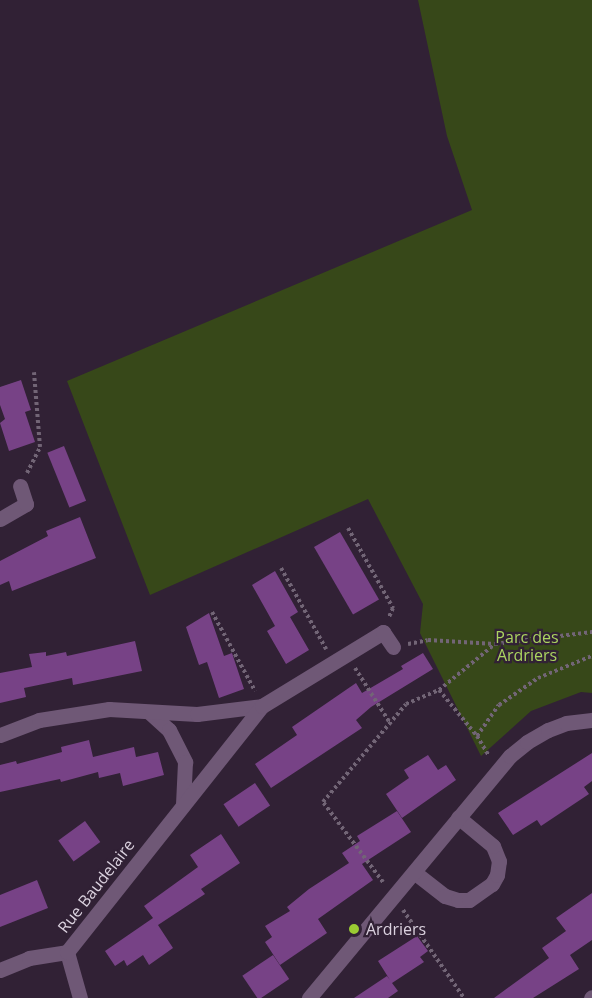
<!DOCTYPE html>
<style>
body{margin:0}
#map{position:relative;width:592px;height:998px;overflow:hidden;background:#312135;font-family:"Open Sans",sans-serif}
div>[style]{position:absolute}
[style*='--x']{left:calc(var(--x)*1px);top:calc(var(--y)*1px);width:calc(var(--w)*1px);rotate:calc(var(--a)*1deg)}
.green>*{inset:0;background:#374819}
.building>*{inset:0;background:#774286;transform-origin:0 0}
.path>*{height:4px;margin-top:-2px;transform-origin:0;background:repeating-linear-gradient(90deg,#726576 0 3px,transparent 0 6px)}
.street>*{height:15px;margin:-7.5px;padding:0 7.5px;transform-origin:7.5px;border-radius:7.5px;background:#6f5876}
.dots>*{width:16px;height:16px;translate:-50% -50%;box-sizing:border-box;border:3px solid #312135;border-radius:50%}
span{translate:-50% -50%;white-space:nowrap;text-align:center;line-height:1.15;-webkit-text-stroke:4.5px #312135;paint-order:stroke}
.park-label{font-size:16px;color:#abd460}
.street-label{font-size:16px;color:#dad1de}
.poi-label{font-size:16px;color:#dad1de}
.left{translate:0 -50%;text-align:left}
</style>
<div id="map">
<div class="green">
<i style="clip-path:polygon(418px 0,592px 0,592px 693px,581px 692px,531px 711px,481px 756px,420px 633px,423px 604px,368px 499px,150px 595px,67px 381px,472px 210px,447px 136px)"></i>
</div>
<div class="building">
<i style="clip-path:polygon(21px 380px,31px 410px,25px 412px,35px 442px,9px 451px,0 423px,5px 419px,0 405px,0 387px)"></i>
<i style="left:64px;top:446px;width:59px;height:18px;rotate:68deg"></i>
<i style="clip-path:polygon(80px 517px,96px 558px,12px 591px,9px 581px,0 585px,0 561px,48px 536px,46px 531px)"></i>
<i style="left:340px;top:532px;width:78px;height:30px;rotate:60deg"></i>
<i style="clip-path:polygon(275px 571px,298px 612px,290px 617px,309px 650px,286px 664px,267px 631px,275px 626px,252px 585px)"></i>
<i style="clip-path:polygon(209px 613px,224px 656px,232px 653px,244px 689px,219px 698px,207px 662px,199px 665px,186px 627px)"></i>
<i style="clip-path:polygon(135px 641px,142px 671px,73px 685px,72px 678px,53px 682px,24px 688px,26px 697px,0 703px,0 673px,32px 667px,29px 654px,46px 652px,46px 656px,66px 652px,67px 656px)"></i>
<i style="clip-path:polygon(423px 653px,433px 669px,371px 707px,356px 720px,362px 728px,271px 788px,255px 764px,297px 735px,292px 727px,356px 683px,362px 693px,403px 669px,401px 666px)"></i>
<i style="clip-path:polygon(89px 740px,93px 757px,134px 747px,136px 757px,158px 752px,164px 775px,123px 786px,120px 773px,99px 778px,98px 772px,61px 782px,60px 779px,0 792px,0 765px,16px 761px,17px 764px,62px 752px,61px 747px)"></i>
<i style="clip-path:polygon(592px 753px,592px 781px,584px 787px,589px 794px,541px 826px,537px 820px,513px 835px,498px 813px)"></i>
<i style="clip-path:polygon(428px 755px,438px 770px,446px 765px,456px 780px,402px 818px,386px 794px,409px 778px,404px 770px)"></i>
<i style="left:255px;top:783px;width:27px;height:38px;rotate:56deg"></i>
<i style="clip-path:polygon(397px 811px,411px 832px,362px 864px,373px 880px,318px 919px,327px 933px,280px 965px,265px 942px,272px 937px,265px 926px,290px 911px,287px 907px,309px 889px,349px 863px,342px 853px,360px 841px,357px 836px)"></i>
<i style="left:85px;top:821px;width:26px;height:33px;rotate:54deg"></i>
<i style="clip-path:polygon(221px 834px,240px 863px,201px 889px,205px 894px,158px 925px,173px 948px,149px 965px,143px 955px,127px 966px,124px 960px,115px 966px,105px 951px,153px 918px,144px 906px,198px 867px,190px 855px)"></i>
<i style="clip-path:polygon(37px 880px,48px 908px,0 927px,0 895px)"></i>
<i style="clip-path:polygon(592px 893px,592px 940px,570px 955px,579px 969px,533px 998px,494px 998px,549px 958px,542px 948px,566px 931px,556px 918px)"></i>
<i style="clip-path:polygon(417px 936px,428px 951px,420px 957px,424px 962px,392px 983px,398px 991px,388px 998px,354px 998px,387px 976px,390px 980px,378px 961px)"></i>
<i style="left:273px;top:955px;width:29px;height:37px;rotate:56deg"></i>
</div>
<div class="path">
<i style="--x:27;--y:473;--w:29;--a:-63"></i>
<i style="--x:40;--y:447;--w:75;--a:-94.6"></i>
<i style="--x:348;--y:528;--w:92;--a:60.6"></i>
<i style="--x:393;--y:608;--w:10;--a:114"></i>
<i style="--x:281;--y:568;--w:93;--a:60.9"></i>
<i style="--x:212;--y:612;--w:90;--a:61.4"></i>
<i style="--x:408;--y:644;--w:20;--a:-11"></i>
<i style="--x:428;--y:640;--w:67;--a:3.4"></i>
<i style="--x:495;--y:644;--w:98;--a:-7.1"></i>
<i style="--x:355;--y:668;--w:65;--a:57.5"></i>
<i style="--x:439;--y:690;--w:60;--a:50.4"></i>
<i style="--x:477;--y:736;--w:23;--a:59"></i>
<i style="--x:477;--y:736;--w:38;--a:-55"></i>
<i style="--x:499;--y:705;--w:47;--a:-34.7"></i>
<i style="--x:538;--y:678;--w:58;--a:-22.2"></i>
<i style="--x:383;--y:882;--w:100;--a:-126.9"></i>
<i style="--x:323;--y:802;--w:128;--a:-49.7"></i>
<i style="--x:406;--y:704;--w:36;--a:-23"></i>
<i style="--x:439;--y:690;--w:72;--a:-39.4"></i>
<i style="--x:403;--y:910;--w:107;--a:55.3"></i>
</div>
<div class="street">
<i style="--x:0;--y:519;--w:30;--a:-30"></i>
<i style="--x:26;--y:504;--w:19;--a:-108"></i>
<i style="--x:149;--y:712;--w:27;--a:42"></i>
<i style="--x:169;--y:730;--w:36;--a:63"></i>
<i style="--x:185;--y:762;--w:43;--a:92.7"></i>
<i style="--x:0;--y:735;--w:42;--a:-21"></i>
<i style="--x:39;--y:720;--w:71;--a:-8.9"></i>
<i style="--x:109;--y:709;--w:88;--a:3.3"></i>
<i style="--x:197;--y:714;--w:65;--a:-7"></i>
<i style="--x:414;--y:872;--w:39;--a:38"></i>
<i style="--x:445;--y:896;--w:14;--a:17"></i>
<i style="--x:458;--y:900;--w:11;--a:0"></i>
<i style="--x:469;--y:900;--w:28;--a:-35"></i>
<i style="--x:492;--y:884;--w:10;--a:-61"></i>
<i style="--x:497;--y:875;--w:14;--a:-82"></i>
<i style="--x:499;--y:861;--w:16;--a:-112"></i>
<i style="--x:493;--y:846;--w:45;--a:-140.4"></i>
<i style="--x:0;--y:970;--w:31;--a:-22"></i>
<i style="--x:29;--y:958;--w:38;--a:-9"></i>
<i style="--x:80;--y:998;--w:48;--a:-105.8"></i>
<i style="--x:67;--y:952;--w:314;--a:-51.6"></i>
<i style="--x:262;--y:706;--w:142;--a:-31.4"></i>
<i style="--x:383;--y:632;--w:18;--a:56"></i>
<i style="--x:309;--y:998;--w:315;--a:-50.3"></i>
<i style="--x:510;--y:756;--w:22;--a:-39"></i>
<i style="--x:527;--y:742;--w:24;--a:-30"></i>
<i style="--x:548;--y:730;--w:19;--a:-21"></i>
<i style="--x:566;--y:723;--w:26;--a:-7"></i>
<i style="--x:591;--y:998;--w:1;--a:-45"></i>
</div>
<div class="dots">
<i style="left:354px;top:929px;background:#9bcb33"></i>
</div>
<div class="park-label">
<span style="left:527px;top:646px">Parc des<br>Ardriers</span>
</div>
<div class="street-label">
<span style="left:96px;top:886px;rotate:-52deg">Rue Baudelaire</span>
</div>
<div class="poi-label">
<span class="left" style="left:366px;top:929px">Ardriers</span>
</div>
</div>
